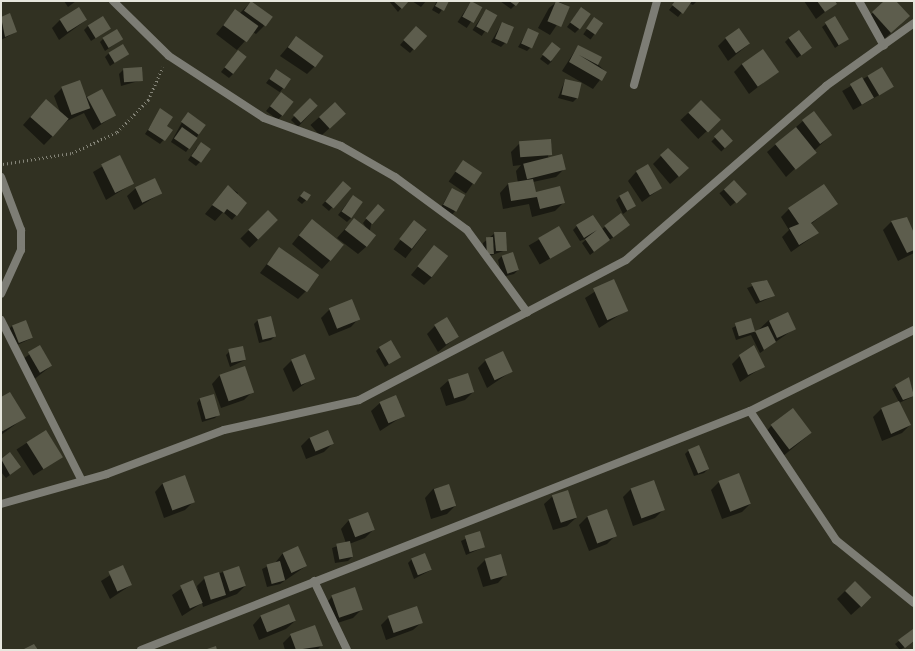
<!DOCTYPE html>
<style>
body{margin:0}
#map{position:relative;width:915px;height:651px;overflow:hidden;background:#313122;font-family:Jost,sans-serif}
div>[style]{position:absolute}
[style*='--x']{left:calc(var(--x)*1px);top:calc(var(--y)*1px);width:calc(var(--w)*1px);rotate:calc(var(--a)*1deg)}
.shadow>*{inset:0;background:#0007;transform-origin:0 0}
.building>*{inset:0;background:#5d5d4d;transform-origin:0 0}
.path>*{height:2.5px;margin-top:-1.25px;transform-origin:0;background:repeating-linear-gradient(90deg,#858579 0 1px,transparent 0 4px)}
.lane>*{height:8px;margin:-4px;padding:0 4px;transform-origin:4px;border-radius:4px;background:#7d7d75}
.street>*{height:8px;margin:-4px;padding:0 4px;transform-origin:4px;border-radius:4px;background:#7d7d75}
span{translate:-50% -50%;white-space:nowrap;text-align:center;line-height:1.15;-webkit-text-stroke:3px #191812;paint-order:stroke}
.frame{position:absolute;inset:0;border:2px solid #e6e6dd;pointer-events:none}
</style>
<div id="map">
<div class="shadow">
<i style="clip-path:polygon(64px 1px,76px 1px,68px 7px)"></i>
<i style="clip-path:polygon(389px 1px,407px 1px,398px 12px)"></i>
<i style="clip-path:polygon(412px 1px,426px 1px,421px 7px)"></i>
<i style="clip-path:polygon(437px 1px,448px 1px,439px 14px,432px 10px)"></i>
<i style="clip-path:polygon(500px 1px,519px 1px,511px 9px)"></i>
<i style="clip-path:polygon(558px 1px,569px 7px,550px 35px,538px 28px,549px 8px)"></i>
<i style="clip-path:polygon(676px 1px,697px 1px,693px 5px,689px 3px,678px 17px,669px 10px)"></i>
<i style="clip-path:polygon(804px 1px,833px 1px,835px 4px,816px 19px)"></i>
<i style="clip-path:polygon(886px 1px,895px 1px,901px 24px,883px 40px,865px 20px)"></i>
<i style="clip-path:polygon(251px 2px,264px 26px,256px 34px,253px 32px,237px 50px,216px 34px,235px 11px,239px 14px)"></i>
<i style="left:471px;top:2px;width:11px;height:24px;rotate:34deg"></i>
<i style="clip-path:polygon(581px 8px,579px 29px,575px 33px,567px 27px)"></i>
<i style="left:486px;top:10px;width:11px;height:24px;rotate:34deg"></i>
<i style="clip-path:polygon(10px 15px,16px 32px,1px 40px,1px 18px)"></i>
<i style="left:595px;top:18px;width:9px;height:20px;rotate:36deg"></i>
<i style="clip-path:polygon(60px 20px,86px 20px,59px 40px,52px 28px)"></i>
<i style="clip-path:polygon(502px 23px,505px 43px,501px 47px,491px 42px)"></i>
<i style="clip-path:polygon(826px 24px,848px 39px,835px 48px,822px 27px)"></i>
<i style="clip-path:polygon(88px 26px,109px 29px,91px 41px,84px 30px)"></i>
<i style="clip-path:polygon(529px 29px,531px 47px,527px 51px,518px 47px)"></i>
<i style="clip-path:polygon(412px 31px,425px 36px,410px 53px,400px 45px)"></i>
<i style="clip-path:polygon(296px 37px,315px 66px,307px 74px,280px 56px)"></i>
<i style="clip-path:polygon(104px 38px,122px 39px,105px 51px,100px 42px)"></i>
<i style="clip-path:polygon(726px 38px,749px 44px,728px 61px,718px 46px)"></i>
<i style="clip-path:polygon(789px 38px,811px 48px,797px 58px,785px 42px)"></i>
<i style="clip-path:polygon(552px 43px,552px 61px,548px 65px,540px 59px)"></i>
<i style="clip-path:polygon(578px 46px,606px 72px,593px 89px,562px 71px)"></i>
<i style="clip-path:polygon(238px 51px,233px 74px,229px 78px,221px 72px)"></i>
<i style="clip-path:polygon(109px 53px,128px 54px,110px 66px,105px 57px)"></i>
<i style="clip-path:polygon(742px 64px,777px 72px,749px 94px,734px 72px)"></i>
<i style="left:882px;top:68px;width:22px;height:46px;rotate:60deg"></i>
<i style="clip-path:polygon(123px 70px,142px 80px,121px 86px,119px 74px)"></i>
<i style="clip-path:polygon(276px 70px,289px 80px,280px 92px,293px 102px,278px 120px,266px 111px,281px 93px,266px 83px)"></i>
<i style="clip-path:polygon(565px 80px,577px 98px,573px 102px,558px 98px)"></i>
<i style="clip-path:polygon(62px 88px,88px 97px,115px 115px,93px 130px,84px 113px,67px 121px,44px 145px,23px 125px,38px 108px,60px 112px,54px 96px)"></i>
<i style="left:701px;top:101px;width:26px;height:28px;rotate:47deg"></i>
<i style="clip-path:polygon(306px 103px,317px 106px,298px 127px,291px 120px)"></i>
<i style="left:335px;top:103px;width:15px;height:33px;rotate:48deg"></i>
<i style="clip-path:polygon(161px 110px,166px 126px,172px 130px,160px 144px,145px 134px)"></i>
<i style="clip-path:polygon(185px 117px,199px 134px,186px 152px,171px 142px)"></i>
<i style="clip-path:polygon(803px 121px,831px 135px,786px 177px,767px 152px)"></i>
<i style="left:722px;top:131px;width:14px;height:15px;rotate:45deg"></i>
<i style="clip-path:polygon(550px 140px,548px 157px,564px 169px,556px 177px,533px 182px,535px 193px,563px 203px,555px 211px,532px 217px,529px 204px,503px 209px,500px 193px,508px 184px,518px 183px,516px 171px,521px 165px,513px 166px,511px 152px,519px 144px)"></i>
<i style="clip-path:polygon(197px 147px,200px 162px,196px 166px,188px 160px)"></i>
<i style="clip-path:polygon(668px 149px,679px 176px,670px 184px,653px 164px)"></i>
<i style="clip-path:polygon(120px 156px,132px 184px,106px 200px,93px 172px)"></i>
<i style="left:463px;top:161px;width:21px;height:25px;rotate:35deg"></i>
<i style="clip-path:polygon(636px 172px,661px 188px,642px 202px,628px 181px)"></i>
<i style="left:734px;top:181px;width:17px;height:19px;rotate:50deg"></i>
<i style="clip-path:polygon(228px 186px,238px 193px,233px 200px,245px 204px,232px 220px,223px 212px,215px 221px,205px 214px)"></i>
<i style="clip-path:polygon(339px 186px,349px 188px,329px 211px,322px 205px)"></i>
<i style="clip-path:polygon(136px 188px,161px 193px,134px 210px,127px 196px)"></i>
<i style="clip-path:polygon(452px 189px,455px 211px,452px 215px,440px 209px)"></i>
<i style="clip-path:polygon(300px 196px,306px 200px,302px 204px,297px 200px)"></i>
<i style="clip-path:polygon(353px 196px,351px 218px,347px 222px,338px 215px)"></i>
<i style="clip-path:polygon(620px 196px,634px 206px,623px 214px,616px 200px)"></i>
<i style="clip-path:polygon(837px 203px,811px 224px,818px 233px,791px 252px,782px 237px,789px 230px,781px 217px,789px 209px)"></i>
<i style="clip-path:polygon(374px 209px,367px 246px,358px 254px,337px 238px,354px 219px,367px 229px,363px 223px)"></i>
<i style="left:268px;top:211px;width:13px;height:39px;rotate:45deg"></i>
<i style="clip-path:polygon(621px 215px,629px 225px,590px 255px,582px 243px,588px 238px,580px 241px,573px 230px,577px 226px,602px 229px)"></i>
<i style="left:414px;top:222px;width:15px;height:34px;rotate:37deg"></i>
<i style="clip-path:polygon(891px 222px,914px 236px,914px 253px,898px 261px,883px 230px)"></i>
<i style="left:559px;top:228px;width:22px;height:35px;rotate:60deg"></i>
<i style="clip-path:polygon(304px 229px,343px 246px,322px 269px,292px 244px)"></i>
<i style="clip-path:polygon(495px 233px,506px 250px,484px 258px,483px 243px)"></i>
<i style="clip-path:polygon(434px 247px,432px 277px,424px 285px,411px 275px)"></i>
<i style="clip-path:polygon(279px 248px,306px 291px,298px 299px,260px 273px)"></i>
<i style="clip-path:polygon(502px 256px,518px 270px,514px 274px,502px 277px,498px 260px)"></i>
<i style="clip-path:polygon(613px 280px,627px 310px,599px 328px,585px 298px)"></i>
<i style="clip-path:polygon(766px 281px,774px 296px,756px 304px,747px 288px)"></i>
<i style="clip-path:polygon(330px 309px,359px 318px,351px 327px,329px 336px,321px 318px)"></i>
<i style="clip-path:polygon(750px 319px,755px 333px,769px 320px,794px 329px,760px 353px,751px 335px,736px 340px,732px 328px)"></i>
<i style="clip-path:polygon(258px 320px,275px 336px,271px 340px,259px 343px,254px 324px)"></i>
<i style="clip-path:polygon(12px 326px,32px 338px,15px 346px,8px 330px)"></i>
<i style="clip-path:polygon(435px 326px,458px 336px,438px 352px,427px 334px)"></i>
<i style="clip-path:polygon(40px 347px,51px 366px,32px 381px,20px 361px)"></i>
<i style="clip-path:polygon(380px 347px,399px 357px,385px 367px,376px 351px)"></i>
<i style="clip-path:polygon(230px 351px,245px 360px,230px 367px,226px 355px)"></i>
<i style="clip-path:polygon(740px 356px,764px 366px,740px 382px,732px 364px)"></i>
<i style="clip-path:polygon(486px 360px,512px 371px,487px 388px,478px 368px)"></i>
<i style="clip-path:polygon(291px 361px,313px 378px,293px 392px,283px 369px)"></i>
<i style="clip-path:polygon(220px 375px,252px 392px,244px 400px,221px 408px,212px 384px)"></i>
<i style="clip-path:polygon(909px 379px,914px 396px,899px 403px,910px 425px,902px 433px,882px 441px,873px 417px,882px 408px,899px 402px,892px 389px)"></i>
<i style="clip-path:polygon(449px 380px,473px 392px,465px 400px,446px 406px,440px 388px)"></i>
<i style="clip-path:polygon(1px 398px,24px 418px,1px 435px)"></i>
<i style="clip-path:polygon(200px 399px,219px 414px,215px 418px,202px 422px,197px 403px)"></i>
<i style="clip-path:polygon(380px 403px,403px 416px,380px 431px,371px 411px)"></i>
<i style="clip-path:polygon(772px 425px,811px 433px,782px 457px,764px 434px)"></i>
<i style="left:45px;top:431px;width:31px;height:34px;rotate:57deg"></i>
<i style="clip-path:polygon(309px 438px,332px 444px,324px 452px,306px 459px,301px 446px)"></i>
<i style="clip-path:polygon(689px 450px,708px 469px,704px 473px,694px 476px,685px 454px)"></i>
<i style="clip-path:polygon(10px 453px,16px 470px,6px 478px,1px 472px,1px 461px)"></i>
<i style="clip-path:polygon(719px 482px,750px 504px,742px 512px,722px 519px,711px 490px)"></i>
<i style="clip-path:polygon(163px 483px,193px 502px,185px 510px,164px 518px,155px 492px)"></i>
<i style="clip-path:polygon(448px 485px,455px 506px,447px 514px,431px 519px,425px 498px,433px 489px)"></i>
<i style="clip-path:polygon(631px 489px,663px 510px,655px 518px,633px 526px,623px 497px)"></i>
<i style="clip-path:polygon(553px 496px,576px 518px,567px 526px,553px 530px,544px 504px)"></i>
<i style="clip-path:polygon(606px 510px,615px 536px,607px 544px,589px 551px,579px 525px,587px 517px)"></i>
<i style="clip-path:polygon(349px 520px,373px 530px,365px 538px,349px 544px,352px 557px,348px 561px,335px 563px,332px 548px,346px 543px,341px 529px)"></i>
<i style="clip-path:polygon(480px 532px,484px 547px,466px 555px,461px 541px)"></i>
<i style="clip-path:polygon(283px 553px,306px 566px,280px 584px,267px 587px,262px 569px,275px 563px)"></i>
<i style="clip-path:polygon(500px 555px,506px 574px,498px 583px,483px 587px,477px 568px,485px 560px)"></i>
<i style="clip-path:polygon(412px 559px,431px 570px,414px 579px,408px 563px)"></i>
<i style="clip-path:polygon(123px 567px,131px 585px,110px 599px,101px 581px)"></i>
<i style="clip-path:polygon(223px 572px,245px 586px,237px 594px,203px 607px,202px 603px,182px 616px,172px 595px,192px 581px,198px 590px,197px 586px,205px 578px)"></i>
<i style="clip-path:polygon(845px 591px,861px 606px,851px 615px,837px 599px)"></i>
<i style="clip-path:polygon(332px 597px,362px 609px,353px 618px,331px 625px,324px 605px)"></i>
<i style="clip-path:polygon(261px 616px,295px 621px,286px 629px,259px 640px,253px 625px)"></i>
<i style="clip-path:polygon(389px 617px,422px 622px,413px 630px,386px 640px,381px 625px)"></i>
<i style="clip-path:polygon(912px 631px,914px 641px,900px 650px,895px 644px)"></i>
<i style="clip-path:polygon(291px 635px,321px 646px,317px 650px,285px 650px,283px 643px)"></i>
</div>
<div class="building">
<i style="left:251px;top:1px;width:27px;height:12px;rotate:36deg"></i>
<i style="clip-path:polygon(393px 1px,409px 1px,402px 9px)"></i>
<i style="clip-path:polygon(438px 1px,449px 1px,444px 11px,435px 6px)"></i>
<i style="left:471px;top:1px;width:13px;height:18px;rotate:29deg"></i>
<i style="clip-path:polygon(509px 1px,520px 1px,516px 6px)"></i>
<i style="left:556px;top:1px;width:15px;height:22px;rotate:23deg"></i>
<i style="clip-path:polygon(675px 1px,692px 1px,683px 14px,672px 5px)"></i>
<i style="clip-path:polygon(817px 1px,835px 1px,837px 4px,825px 12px)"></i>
<i style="clip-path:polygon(884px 1px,896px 1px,910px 16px,891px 33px,872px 12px)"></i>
<i style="left:79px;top:7px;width:15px;height:23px;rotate:58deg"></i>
<i style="left:581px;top:7px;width:12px;height:19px;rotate:35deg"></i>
<i style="left:235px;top:9px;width:29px;height:20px;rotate:36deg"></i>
<i style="left:486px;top:9px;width:13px;height:20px;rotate:29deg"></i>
<i style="clip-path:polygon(10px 13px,17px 32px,5px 37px,1px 17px)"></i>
<i style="left:103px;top:16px;width:15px;height:18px;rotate:58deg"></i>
<i style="left:835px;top:16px;width:27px;height:12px;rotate:59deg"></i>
<i style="left:594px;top:17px;width:11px;height:14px;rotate:34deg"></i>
<i style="left:502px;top:22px;width:13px;height:18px;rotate:23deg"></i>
<i style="left:416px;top:26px;width:15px;height:19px;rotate:42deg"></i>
<i style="left:528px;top:28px;width:12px;height:17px;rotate:24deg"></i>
<i style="left:739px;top:28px;width:19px;height:17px;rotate:55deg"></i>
<i style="left:117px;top:29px;width:12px;height:17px;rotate:59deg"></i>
<i style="left:799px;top:30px;width:22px;height:13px;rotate:54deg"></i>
<i style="left:296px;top:36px;width:34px;height:14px;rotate:36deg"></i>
<i style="left:552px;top:42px;width:11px;height:16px;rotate:38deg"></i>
<i style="left:123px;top:44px;width:12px;height:17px;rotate:59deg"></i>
<i style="clip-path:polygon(578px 45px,602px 57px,598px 65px,579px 55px,607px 72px,602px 81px,569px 62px)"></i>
<i style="left:763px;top:49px;width:28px;height:26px;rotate:55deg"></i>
<i style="left:238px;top:50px;width:11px;height:22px;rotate:38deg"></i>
<i style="left:142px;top:67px;width:14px;height:19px;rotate:86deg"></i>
<i style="left:882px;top:67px;width:23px;height:17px;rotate:59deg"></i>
<i style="left:276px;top:69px;width:18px;height:12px;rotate:34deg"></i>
<i style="left:862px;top:77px;width:24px;height:14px;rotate:60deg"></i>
<i style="left:565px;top:79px;width:17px;height:16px;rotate:13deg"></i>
<i style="left:80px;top:80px;width:30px;height:20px;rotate:70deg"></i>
<i style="left:102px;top:89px;width:30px;height:17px;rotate:62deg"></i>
<i style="left:281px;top:92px;width:16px;height:18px;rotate:38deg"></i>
<i style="left:310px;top:98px;width:11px;height:24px;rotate:45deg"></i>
<i style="left:46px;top:99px;width:30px;height:24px;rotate:41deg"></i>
<i style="left:701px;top:100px;width:28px;height:18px;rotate:45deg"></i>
<i style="left:335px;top:102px;width:16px;height:22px;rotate:47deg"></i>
<i style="clip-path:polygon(160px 108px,173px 117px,167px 126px,173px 130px,165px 141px,148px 130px)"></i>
<i style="left:814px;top:111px;width:30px;height:15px;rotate:53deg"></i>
<i style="left:188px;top:112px;width:22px;height:12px;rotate:36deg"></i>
<i style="left:182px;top:127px;width:19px;height:14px;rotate:35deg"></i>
<i style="left:796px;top:127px;width:33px;height:27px;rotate:51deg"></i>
<i style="left:722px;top:129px;width:16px;height:11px;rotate:47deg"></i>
<i style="left:551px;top:139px;width:16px;height:32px;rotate:86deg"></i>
<i style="left:201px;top:142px;width:12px;height:17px;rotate:35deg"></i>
<i style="clip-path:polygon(668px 148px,689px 168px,679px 177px,660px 155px)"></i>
<i style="left:562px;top:154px;width:16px;height:40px;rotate:76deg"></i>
<i style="left:120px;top:155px;width:32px;height:21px;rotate:64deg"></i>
<i style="left:463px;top:160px;width:23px;height:14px;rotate:34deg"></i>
<i style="left:648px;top:164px;width:28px;height:14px;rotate:60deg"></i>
<i style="left:155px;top:178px;width:17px;height:22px;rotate:65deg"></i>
<i style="clip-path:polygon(533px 179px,536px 192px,560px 186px,565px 203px,540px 209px,537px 197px,511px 201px,508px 183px)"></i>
<i style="left:734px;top:180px;width:19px;height:14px;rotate:47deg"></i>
<i style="left:343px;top:181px;width:11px;height:27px;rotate:41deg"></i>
<i style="clip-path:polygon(824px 184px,838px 204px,811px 223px,819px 233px,799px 245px,789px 228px,799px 224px,788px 208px)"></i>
<i style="clip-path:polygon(228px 185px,247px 203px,237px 216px,227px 209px,224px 213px,212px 205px)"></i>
<i style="left:452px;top:188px;width:15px;height:19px;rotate:28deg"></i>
<i style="clip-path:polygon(304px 191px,311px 195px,307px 201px,300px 196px)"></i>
<i style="left:628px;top:191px;width:17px;height:10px;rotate:62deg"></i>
<i style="left:353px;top:195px;width:12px;height:20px;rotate:35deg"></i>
<i style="left:378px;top:204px;width:9px;height:19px;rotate:41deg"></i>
<i style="left:268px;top:210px;width:14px;height:28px;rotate:45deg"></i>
<i style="left:621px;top:213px;width:15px;height:21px;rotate:53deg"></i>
<i style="clip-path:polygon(593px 215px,610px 240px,594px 252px,585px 239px,597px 230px,584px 238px,576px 225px)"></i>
<i style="clip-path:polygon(907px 217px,914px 233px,914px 250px,907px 253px,891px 221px)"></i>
<i style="left:354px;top:218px;width:28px;height:15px;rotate:38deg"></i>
<i style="left:312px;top:219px;width:41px;height:21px;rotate:39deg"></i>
<i style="left:414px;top:220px;width:16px;height:24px;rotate:38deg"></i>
<i style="left:559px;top:226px;width:24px;height:24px;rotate:60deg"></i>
<i style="clip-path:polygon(494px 232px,506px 232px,507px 251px,496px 251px)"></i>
<i style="left:493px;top:237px;width:17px;height:7px;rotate:87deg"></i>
<i style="left:434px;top:245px;width:18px;height:27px;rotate:38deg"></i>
<i style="left:279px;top:247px;width:49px;height:21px;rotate:35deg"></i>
<i style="left:513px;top:252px;width:19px;height:12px;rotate:72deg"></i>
<i style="left:614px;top:279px;width:35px;height:23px;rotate:66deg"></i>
<i style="clip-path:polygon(767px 280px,775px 296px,760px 301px,751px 283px)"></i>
<i style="left:352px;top:299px;width:22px;height:25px;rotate:68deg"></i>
<i style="left:788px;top:312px;width:19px;height:21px;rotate:65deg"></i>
<i style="left:271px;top:316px;width:21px;height:14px;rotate:76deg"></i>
<i style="left:447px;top:317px;width:23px;height:15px;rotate:59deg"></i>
<i style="left:751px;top:318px;width:14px;height:17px;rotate:73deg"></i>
<i style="left:26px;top:320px;width:19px;height:15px;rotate:69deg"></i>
<i style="clip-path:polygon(768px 326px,776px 342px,764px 350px,755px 331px)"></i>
<i style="left:391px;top:340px;width:20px;height:14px;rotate:60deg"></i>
<i style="left:40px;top:345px;width:24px;height:14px;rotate:60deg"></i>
<i style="clip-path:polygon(754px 345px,765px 367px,748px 375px,739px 355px)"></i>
<i style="left:243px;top:346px;width:14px;height:15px;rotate:78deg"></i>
<i style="left:503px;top:351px;width:23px;height:20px;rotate:65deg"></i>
<i style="left:305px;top:354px;width:27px;height:15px;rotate:68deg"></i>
<i style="left:245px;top:366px;width:28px;height:27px;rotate:71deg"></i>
<i style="left:468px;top:373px;width:20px;height:21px;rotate:72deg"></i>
<i style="clip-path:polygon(909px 377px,914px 396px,903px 400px,895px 385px)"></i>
<i style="clip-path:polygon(10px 392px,26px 418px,1px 432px,1px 397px)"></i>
<i style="left:214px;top:394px;width:22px;height:15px;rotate:74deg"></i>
<i style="left:396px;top:395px;width:23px;height:18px;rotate:67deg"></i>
<i style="clip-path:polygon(899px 401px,911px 425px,891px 434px,881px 408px)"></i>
<i style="left:793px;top:408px;width:31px;height:28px;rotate:53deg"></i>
<i style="left:46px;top:430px;width:32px;height:23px;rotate:58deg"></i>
<i style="left:328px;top:430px;width:15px;height:20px;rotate:67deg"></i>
<i style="left:699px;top:445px;width:26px;height:12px;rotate:67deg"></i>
<i style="clip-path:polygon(10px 452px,21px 467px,10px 475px,1px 459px)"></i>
<i style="left:739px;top:473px;width:33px;height:22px;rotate:69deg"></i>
<i style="left:185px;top:475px;width:29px;height:24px;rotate:70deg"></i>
<i style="left:654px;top:480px;width:32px;height:25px;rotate:70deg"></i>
<i style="left:449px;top:484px;width:23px;height:16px;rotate:72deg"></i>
<i style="left:568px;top:490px;width:29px;height:17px;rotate:72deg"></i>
<i style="left:607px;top:509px;width:29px;height:21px;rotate:70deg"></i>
<i style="left:368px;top:512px;width:19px;height:21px;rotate:69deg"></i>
<i style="left:480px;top:531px;width:17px;height:16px;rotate:73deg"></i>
<i style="left:350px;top:541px;width:16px;height:14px;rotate:79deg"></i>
<i style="left:298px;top:546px;width:22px;height:17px;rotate:66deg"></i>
<i style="left:425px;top:553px;width:18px;height:15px;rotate:68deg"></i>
<i style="left:501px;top:554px;width:22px;height:17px;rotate:74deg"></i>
<i style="left:280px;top:561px;width:20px;height:14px;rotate:75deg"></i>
<i style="left:123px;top:565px;width:22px;height:16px;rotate:66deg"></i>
<i style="left:239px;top:566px;width:21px;height:17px;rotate:71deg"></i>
<i style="left:219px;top:572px;width:24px;height:16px;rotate:73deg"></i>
<i style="left:193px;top:580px;width:25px;height:14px;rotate:67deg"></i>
<i style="left:855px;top:581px;width:23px;height:14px;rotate:45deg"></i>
<i style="left:355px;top:587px;width:24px;height:25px;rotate:71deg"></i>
<i style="left:289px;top:604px;width:18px;height:31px;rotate:68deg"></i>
<i style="left:417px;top:606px;width:18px;height:31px;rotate:71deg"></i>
<i style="clip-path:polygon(315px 625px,323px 646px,296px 650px,290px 634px)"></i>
<i style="clip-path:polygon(913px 629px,914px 641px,905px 648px,898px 640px)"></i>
<i style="clip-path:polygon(34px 644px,38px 650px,22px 650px)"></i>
<i style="clip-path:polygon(216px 646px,217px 650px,204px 650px)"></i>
</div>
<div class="path">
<i style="--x:3;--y:164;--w:70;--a:-9.1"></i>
<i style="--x:72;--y:153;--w:50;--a:-25"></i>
<i style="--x:117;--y:132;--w:45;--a:-45.9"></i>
<i style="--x:148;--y:100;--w:36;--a:-66"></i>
</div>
<div class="lane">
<i style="--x:141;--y:650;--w:654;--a:-21.43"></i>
<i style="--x:750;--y:411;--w:183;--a:-26.3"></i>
</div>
<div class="street">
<i style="--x:113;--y:1;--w:78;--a:44.5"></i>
<i style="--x:169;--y:56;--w:113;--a:33.1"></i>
<i style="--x:264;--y:118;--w:82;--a:20"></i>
<i style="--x:341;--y:146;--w:62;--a:29.9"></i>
<i style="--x:395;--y:177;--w:89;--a:36.4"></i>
<i style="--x:467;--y:230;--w:102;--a:53.8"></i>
<i style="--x:859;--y:1;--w:51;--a:60.9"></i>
<i style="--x:634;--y:85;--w:87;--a:-74.7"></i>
<i style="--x:1;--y:177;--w:57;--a:69.3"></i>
<i style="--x:21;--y:230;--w:20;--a:90"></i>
<i style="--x:21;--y:250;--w:48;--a:114.4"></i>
<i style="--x:1;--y:320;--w:180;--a:63.3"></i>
<i style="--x:750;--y:411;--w:155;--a:56.3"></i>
<i style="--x:836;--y:540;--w:100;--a:38.9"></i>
<i style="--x:1;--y:504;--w:110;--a:-15.8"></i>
<i style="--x:107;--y:474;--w:125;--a:-20.6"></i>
<i style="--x:224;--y:430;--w:138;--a:-12.5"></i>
<i style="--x:359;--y:400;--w:190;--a:-27.6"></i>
<i style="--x:527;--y:312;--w:112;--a:-27.7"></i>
<i style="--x:626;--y:260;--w:265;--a:-41"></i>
<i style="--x:826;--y:86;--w:108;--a:-35.6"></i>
<i style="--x:314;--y:581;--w:76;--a:64.4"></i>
</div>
<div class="frame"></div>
</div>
